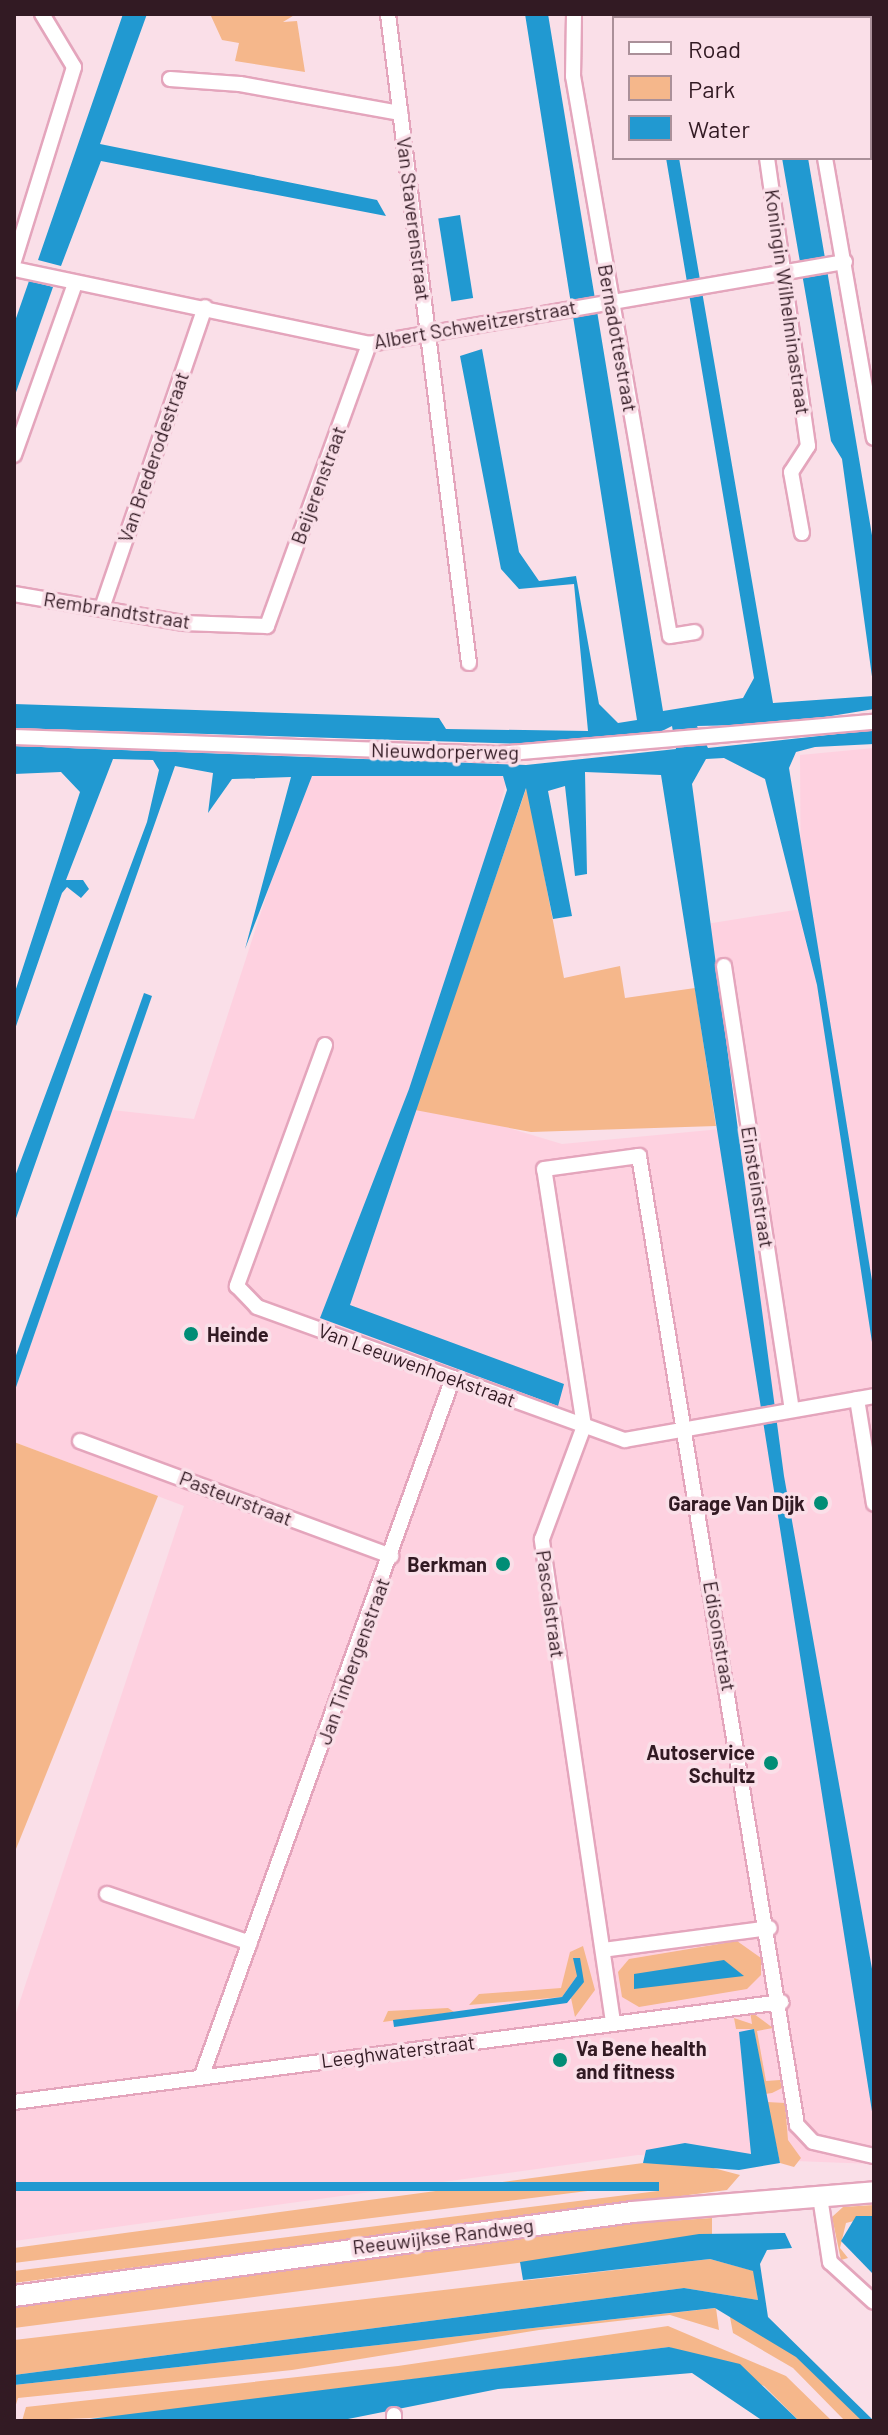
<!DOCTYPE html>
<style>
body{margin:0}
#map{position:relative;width:888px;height:2435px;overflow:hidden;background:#fadfe8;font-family:Barlow,sans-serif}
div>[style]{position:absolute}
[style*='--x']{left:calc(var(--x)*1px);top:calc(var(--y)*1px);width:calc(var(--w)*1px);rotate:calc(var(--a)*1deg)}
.built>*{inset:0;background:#fed1e0}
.green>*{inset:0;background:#f5b78b}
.water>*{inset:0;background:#2199d1;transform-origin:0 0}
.roads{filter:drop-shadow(2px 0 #e4a5bc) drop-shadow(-2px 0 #e4a5bc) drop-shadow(0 2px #e4a5bc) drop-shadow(0 -2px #e4a5bc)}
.street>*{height:14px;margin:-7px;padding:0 7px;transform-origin:7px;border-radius:7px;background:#fff}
.secondary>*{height:20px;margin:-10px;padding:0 10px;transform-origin:10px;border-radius:10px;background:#fff}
.dots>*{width:22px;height:22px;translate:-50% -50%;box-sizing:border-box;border:4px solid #fadfe8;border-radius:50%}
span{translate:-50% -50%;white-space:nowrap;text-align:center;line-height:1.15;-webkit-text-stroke:7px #fadfe8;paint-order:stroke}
.street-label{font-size:20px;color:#321a23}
.poi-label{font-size:20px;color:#321a23;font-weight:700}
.left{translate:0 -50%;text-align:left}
.right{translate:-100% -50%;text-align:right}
.frame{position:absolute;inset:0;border:16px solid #321a23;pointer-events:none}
.legend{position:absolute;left:612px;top:16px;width:260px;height:144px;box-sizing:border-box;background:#fadfe8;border:2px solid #aa9099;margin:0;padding:10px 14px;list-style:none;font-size:24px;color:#321a23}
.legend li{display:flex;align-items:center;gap:16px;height:40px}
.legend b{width:40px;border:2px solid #aa9099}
</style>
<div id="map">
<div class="built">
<i style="clip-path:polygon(874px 748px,874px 2164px,638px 2155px,14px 2241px,14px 2019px,184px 1506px,14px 1442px,14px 1393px,112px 1110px,194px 1119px,309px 764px,512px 761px,422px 1102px,562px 1144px,742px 1127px,706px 924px,801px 909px,800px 755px)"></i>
</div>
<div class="green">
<i style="clip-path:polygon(296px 14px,283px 22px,297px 21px,305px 72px,235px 61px,239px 43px,222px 40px,211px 16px)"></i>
<i style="clip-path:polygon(527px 786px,564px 978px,620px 966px,625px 998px,695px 988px,716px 1126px,531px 1132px,415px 1110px)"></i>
<i style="clip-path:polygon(14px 1442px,158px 1496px,14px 1854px)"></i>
<i style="clip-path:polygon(737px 1941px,761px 1958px,761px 1975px,747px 1989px,639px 2007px,622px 1997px,618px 1972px,629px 1959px)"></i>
<i style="clip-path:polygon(583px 1946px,595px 1990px,575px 2017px,571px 1998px,584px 1981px,577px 1976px,562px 1997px,469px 2005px,479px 1994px,561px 1988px,570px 1952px)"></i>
<i style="clip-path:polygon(448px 2008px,454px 2012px,383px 2022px,388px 2011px)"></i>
<i style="clip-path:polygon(750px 2011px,773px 2028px,757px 2031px,766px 2081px,780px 2080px,782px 2088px,772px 2093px,765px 2094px,754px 2029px,736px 2029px,734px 2018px,752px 2024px)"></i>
<i style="clip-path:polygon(767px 2102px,785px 2103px,788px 2140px,801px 2158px,794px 2167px,780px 2163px)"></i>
<i style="clip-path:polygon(643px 2163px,698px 2164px,740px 2175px,727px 2190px,14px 2283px,14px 2271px,658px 2191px,659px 2182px,14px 2263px,14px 2248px)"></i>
<i style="clip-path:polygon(874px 2205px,874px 2216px,846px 2223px,840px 2248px,848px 2258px,841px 2260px,832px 2217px,843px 2207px)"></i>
<i style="clip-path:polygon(712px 2218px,712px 2238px,14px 2328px,14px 2307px,119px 2288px,596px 2226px)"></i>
<i style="clip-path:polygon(710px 2259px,754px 2271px,758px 2300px,684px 2288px,14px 2375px,14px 2340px)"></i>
<i style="clip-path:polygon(716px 2308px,719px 2330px,670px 2315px,539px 2330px,292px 2370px,18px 2398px,14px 2411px,14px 2385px)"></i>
<i style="clip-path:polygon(729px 2312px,753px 2326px,773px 2323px,865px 2421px,845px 2421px,793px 2368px,733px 2333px)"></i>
<i style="clip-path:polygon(668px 2326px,786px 2376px,832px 2421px,799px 2421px,764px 2386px,669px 2347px,113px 2417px,22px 2421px,26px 2407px,398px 2366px)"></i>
</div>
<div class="water">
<i style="clip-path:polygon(123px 14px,147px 14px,100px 144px,377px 200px,386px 216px,101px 161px,61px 266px,38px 260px)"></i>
<i style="clip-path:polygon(525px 14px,548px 14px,663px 711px,743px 698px,754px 678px,666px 158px,679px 158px,773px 703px,874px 696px,874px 709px,782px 724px,697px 726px,708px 748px,874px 730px,874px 744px,815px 747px,796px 752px,789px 768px,874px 1293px,874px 1355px,817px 985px,765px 779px,724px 758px,706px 759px,692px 784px,784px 1476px,874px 1980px,874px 2124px,661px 775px,585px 772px,587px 874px,575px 876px,565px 786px,548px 791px,572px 916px,553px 919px,526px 788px,350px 1305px,564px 1384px,558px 1406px,320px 1318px,409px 1089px,507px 790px,503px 776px,312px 776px,245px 949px,291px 777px,232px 779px,208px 813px,213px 773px,175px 766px,14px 1224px,14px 1179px,147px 822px,159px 770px,153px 760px,113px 759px,66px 880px,83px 880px,89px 889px,81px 898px,67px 887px,62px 893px,14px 1032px,14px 995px,80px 792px,61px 772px,14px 774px,14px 746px,526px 765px,676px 749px,672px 726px,650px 737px,527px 744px,14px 728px,14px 704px,439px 718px,446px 729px,588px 731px,574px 584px,519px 589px,501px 569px,460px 356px,482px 349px,519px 552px,539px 581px,576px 576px,599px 704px,618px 723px,637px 720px)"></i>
<i style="clip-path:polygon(782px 158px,808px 158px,874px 547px,874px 691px,842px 459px,831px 441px)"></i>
<i style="left:460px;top:215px;width:84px;height:22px;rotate:81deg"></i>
<i style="clip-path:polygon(29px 281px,53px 287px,14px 398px,14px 324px)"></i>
<i style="clip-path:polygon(144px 993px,152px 996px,14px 1393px,14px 1361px)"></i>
<i style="clip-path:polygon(573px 1958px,580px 1958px,584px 1982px,567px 2003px,394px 2027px,393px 2020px,562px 1997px,577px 1976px)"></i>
<i style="clip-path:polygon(724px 1960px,744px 1976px,634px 1989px,634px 1974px)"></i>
<i style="clip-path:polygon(754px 2029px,780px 2163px,739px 2170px,643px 2163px,646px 2150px,685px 2143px,751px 2154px,739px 2032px)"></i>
<i style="left:659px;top:2182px;width:9px;height:650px;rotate:90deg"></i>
<i style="clip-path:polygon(856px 2216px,874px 2216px,874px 2275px,841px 2241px)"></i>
<i style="clip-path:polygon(785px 2233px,792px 2248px,767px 2250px,760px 2264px,768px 2317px,874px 2421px,862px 2421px,796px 2357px,715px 2308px,14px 2385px,14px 2375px,684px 2288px,758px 2300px,753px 2271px,710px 2259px,523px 2280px,520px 2262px,699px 2234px)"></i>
<i style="clip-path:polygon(669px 2347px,740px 2364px,799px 2421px,763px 2421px,692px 2373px,498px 2389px,338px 2421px,74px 2421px)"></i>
</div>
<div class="roads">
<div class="street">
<i style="--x:388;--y:14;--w:654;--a:82.89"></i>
<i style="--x:574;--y:14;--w:62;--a:90.9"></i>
<i style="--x:573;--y:76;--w:568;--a:80.17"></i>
<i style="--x:670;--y:636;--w:25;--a:-9"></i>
<i style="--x:743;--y:14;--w:4;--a:90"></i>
<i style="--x:799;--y:14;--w:4;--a:90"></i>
<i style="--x:170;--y:79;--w:70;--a:4.1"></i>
<i style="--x:240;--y:84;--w:163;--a:10.3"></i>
<i style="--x:767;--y:158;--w:291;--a:81.9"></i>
<i style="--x:808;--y:446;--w:31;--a:123"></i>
<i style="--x:791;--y:472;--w:62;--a:79.8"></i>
<i style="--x:825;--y:158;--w:284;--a:80.1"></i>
<i style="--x:14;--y:261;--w:203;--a:-72.8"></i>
<i style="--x:74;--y:67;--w:62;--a:-121.1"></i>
<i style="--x:14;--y:269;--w:363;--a:11.9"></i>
<i style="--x:369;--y:344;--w:483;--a:-9.8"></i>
<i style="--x:14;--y:455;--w:182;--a:-70.4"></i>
<i style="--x:14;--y:594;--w:171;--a:9.7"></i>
<i style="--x:183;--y:623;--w:84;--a:2"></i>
<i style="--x:267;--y:626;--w:300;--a:-70.1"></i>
<i style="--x:102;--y:608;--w:318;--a:-71.1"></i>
<i style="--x:14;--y:737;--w:484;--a:2"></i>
<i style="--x:498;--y:754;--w:377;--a:-4.9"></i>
<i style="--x:724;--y:966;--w:447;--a:81.3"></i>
<i style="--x:325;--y:1045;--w:257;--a:110.1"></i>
<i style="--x:237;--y:1286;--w:29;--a:46"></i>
<i style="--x:257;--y:1307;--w:391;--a:19.9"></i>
<i style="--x:625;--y:1440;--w:253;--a:-10"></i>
<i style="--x:857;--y:1399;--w:106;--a:80.8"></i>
<i style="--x:80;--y:1441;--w:332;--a:20.3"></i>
<i style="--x:107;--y:1894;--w:151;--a:18.9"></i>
<i style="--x:603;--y:1950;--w:168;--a:-7.5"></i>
<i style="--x:613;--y:2022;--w:488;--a:-98.4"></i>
<i style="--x:542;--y:1539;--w:121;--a:-69.6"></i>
<i style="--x:584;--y:1426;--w:260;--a:-98.8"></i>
<i style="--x:544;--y:1169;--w:96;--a:-7.8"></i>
<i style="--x:639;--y:1156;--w:982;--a:80.74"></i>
<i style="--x:797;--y:2125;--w:23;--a:47"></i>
<i style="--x:813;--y:2142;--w:63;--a:12.9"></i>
<i style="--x:202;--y:2075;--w:741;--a:-70.2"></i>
<i style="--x:14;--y:2102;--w:774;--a:-7.42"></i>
<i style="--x:820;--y:2197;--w:66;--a:81.3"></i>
<i style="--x:830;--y:2262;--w:59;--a:42.3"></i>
<i style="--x:394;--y:2415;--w:6;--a:90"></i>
</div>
<div class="secondary">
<i style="--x:14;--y:2296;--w:625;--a:-7.73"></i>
<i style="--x:633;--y:2212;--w:242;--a:-4.7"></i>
</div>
</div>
<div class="dots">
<i style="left:191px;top:1334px;background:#008d76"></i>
<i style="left:821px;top:1503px;background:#008d76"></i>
<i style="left:503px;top:1564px;background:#008d76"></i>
<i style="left:771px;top:1763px;background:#008d76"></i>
<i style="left:560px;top:2060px;background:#008d76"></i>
</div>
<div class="street-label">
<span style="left:414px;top:219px;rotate:83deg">Van Staverenstraat</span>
<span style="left:788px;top:302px;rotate:82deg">Koningin Wilhelminastraat</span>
<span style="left:475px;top:324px;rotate:-10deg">Albert Schweitzerstraat</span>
<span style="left:618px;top:338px;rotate:80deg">Bernadottestraat</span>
<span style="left:153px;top:457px;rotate:-71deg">Van Brederodestraat</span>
<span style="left:318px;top:485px;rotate:-70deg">Beijerenstraat</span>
<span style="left:117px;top:610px;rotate:9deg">Rembrandtstraat</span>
<span style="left:445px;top:751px;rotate:1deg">Nieuwdorperweg</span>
<span style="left:758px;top:1187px;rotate:81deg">Einsteinstraat</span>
<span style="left:417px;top:1365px;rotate:20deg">Van Leeuwenhoekstraat</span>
<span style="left:236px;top:1498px;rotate:21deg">Pasteurstraat</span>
<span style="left:551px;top:1604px;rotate:82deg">Pascalstraat</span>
<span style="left:720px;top:1636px;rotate:80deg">Edisonstraat</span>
<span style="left:353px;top:1661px;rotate:-70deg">Jan Tinbergenstraat</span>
<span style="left:398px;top:2051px;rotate:-7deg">Leeghwaterstraat</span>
<span style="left:443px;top:2236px;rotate:-7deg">Reeuwijkse Randweg</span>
</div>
<div class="poi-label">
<span class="left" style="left:207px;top:1334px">Heinde</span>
<span class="right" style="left:805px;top:1503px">Garage Van Dijk</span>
<span class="right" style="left:487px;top:1564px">Berkman</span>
<span class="right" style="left:755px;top:1764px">Autoservice<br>Schultz</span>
<span class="left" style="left:576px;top:2060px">Va Bene health<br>and fitness</span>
</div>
<div class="frame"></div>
<ul class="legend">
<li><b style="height:10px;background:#fff"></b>Road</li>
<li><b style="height:22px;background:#f5b78b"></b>Park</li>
<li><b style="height:22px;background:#2199d1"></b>Water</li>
</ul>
</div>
